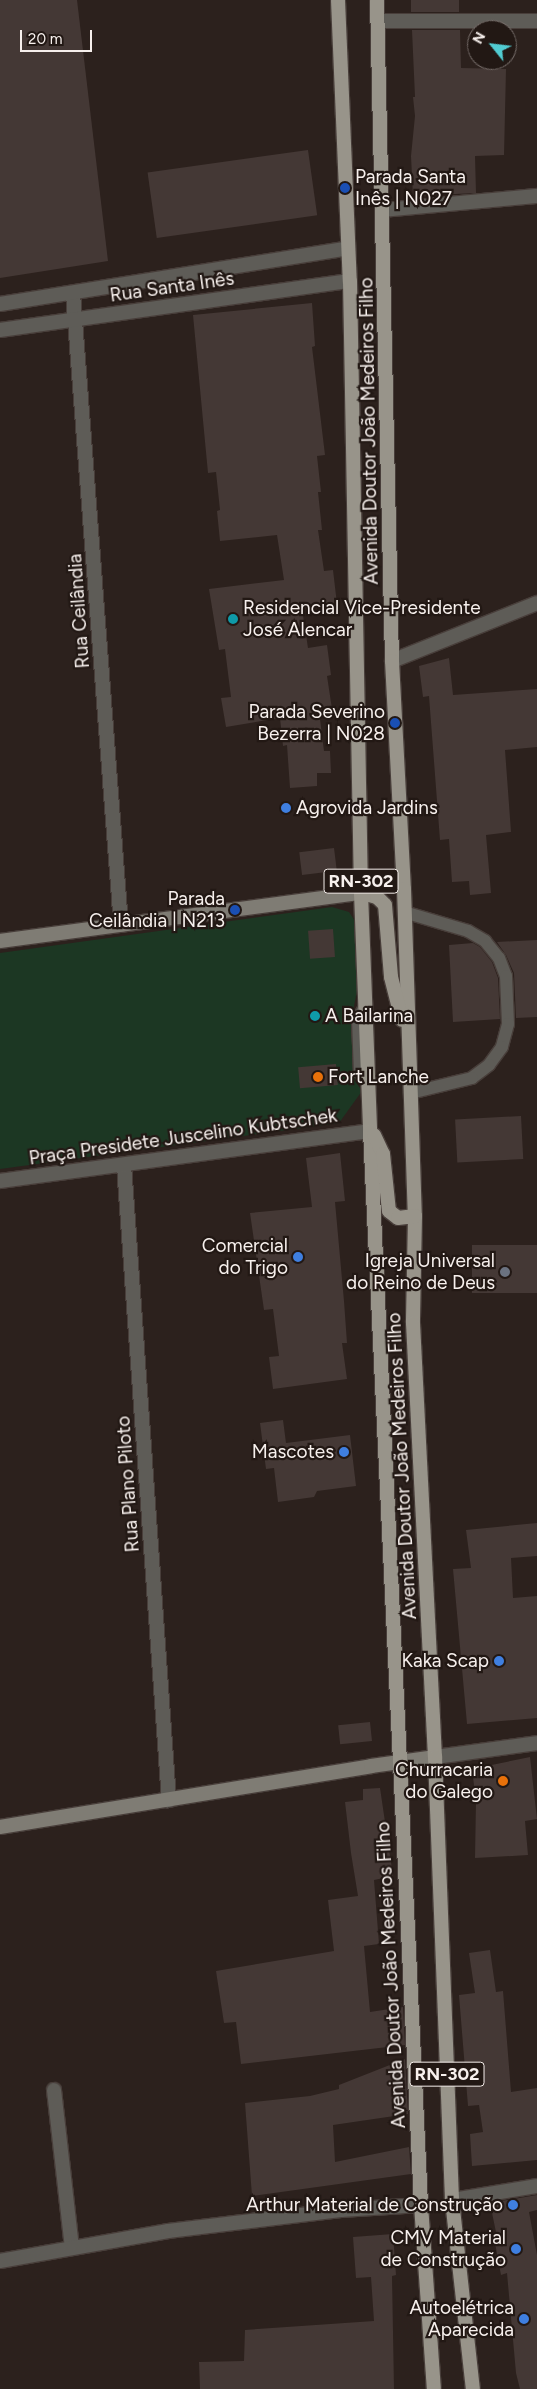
<!DOCTYPE html>
<meta charset="utf-8">
<style>
body{margin:0}
#map{position:relative;width:537px;height:2389px;overflow:hidden;background:#2c211d;font-family:Figtree,sans-serif}
div>[style]{position:absolute}
[style*='--x']{left:calc(var(--x)*1px);top:calc(var(--y)*1px);width:calc(var(--w)*1px);rotate:calc(var(--a)*1deg)}
.green>*{inset:0;background:#1c3723}
.building>*{inset:0;background:#443835;transform-origin:0 0}
.roads{filter:drop-shadow(1px 0 #483e3a) drop-shadow(-1px 0 #483e3a) drop-shadow(0 1px #483e3a) drop-shadow(0 -1px #483e3a)}
.service>*{height:12px;margin:-6px;padding:0 6px;transform-origin:6px;border-radius:6px;background:#5e5c57}
.minor>*{height:14px;margin:-7px;padding:0 7px;transform-origin:7px;border-radius:7px;background:#5e5c57}
.secondary>*{height:14px;margin:-7px;padding:0 7px;transform-origin:7px;border-radius:7px;background:#7f7c74}
.primary>*{height:14px;margin:-7px;padding:0 7px;transform-origin:7px;border-radius:7px;background:#98948a}
.dots>*{width:14px;height:14px;translate:-50% -50%;box-sizing:border-box;border:2px solid #221814;border-radius:50%}
span{translate:-50% -50%;white-space:nowrap;text-align:center;line-height:1.15;-webkit-text-stroke:4.5px #221814;paint-order:stroke}
.shield-label span{padding:1px 4px;background:#221814;border:1px solid;border-radius:4px;-webkit-text-stroke-width:0}
.shield-label{font-size:18px;color:#f7f0ed;font-weight:700}
.poi-label{font-size:19px;color:#f7f0ed}
.left{translate:0 -50%;text-align:left}
.right{translate:-100% -50%;text-align:right}
.street-label{font-size:19px;color:#f7f0ed}
.north{position:absolute;left:467px;top:20px;width:50px;height:50px;box-sizing:border-box;background:#221814;border:1px solid #776e6b;border-radius:50%;rotate:299deg;font-size:14px;font-weight:700;line-height:20px;text-align:center;color:#f7f0ed}
.north::after{content:'';display:block;margin:auto;width:18px;height:22px;background:#51ccd2;clip-path:polygon(50% 0,100% 100%,50% 72%,0 100%)}
.scale{position:absolute;left:20px;top:30px;width:72px;height:22px;box-sizing:border-box;border:2px solid #f7f0ed;border-top:0;padding-left:6px;font-size:15px;line-height:18px;white-space:nowrap;color:#f7f0ed;-webkit-text-stroke:4px #221814;paint-order:stroke}
</style>
<div id="map">
<div class="green">
<i style="clip-path:polygon(332px 907px,349px 912px,355px 921px,358px 986px,352px 1016px,355px 1081px,362px 1091px,339px 1123px,0 1169px,0 953px)"></i>
</div>
<div class="building">
<i style="clip-path:polygon(0 0,77px 0,108px 261px,0 278px)"></i>
<i style="left:411px;top:0;width:48px;height:12px"></i>
<i style="clip-path:polygon(412px 30px,460px 30px,461px 68px,506px 69px,504px 155px,475px 156px,476px 193px,413px 196px,411px 156px,415px 116px,413px 97px,415px 97px)"></i>
<i style="left:308px;top:150px;width:66px;height:162px;rotate:82deg"></i>
<i style="clip-path:polygon(312px 303px,315px 346px,312px 347px,325px 455px,317px 456px,321px 492px,318px 492px,322px 530px,318px 530px,324px 571px,333px 570px,337px 604px,302px 609px,308px 648px,327px 645px,331px 675px,327px 676px,332px 709px,319px 711px,324px 751px,330px 751px,331px 773px,317px 773px,317px 786px,290px 788px,287px 745px,283px 746px,280px 718px,226px 727px,221px 698px,231px 697px,225px 649px,219px 650px,209px 589px,284px 580px,277px 535px,220px 541px,217px 511px,220px 510px,216px 472px,208px 473px,193px 315px)"></i>
<i style="clip-path:polygon(449px 658px,453px 695px,537px 689px,537px 747px,505px 750px,511px 832px,486px 835px,491px 893px,470px 895px,469px 881px,452px 882px,449px 839px,440px 840px,429px 696px,423px 697px,419px 666px)"></i>
<i style="left:334px;top:848px;width:23px;height:35px;rotate:83deg"></i>
<i style="left:333px;top:929px;width:28px;height:25px;rotate:86deg"></i>
<i style="clip-path:polygon(537px 940px,537px 1017px,516px 1018px,514px 973px,506px 955px,497px 942px)"></i>
<i style="clip-path:polygon(473px 943px,480px 947px,492px 962px,498px 978px,500px 1019px,453px 1022px,449px 945px)"></i>
<i style="left:336px;top:1064px;width:21px;height:38px;rotate:85deg"></i>
<i style="left:521px;top:1116px;width:43px;height:66px;rotate:87deg"></i>
<i style="clip-path:polygon(340px 1153px,345px 1201px,335px 1202px,344px 1301px,347px 1343px,342px 1343px,347px 1379px,273px 1389px,269px 1357px,279px 1356px,273px 1309px,264px 1310px,250px 1213px,312px 1207px,306px 1158px)"></i>
<i style="left:537px;top:1245px;width:48px;height:65px;rotate:90deg"></i>
<i style="clip-path:polygon(283px 1420px,286px 1443px,350px 1435px,356px 1486px,317px 1491px,314px 1497px,278px 1502px,274px 1468px,266px 1469px,260px 1423px)"></i>
<i style="clip-path:polygon(537px 1523px,537px 1556px,511px 1558px,513px 1598px,537px 1596px,537px 1718px,467px 1724px,453px 1569px,471px 1568px,466px 1530px)"></i>
<i style="left:370px;top:1722px;width:19px;height:32px;rotate:84deg"></i>
<i style="clip-path:polygon(530px 1757px,537px 1819px,525px 1821px,528px 1855px,475px 1858px,476px 1801px,472px 1769px)"></i>
<i style="clip-path:polygon(380px 1788px,393px 1876px,374px 1880px,379px 1944px,364px 1946px,370px 2012px,403px 2007px,405px 2045px,241px 2064px,236px 2022px,224px 2023px,216px 1971px,334px 1951px,328px 1900px,358px 1896px,351px 1853px,345px 1802px,363px 1800px,363px 1789px)"></i>
<i style="clip-path:polygon(490px 1950px,496px 1992px,503px 1991px,511px 2092px,537px 2088px,537px 2160px,472px 2166px,470px 2134px,483px 2132px,479px 2105px,468px 2106px,459px 1995px,475px 1993px,469px 1953px)"></i>
<i style="clip-path:polygon(405px 2059px,408px 2114px,333px 2125px,335px 2162px,409px 2147px,411px 2174px,252px 2196px,245px 2103px,310px 2096px,339px 2089px,339px 2085px)"></i>
<i style="clip-path:polygon(537px 2195px,537px 2210px,529px 2212px,537px 2255px,537px 2389px,520px 2389px,516px 2373px,507px 2273px,501px 2275px,495px 2243px,498px 2242px,490px 2203px)"></i>
<i style="clip-path:polygon(393px 2234px,396px 2275px,392px 2276px,394px 2389px,200px 2389px,199px 2362px,244px 2361px,245px 2330px,374px 2321px,371px 2277px,356px 2278px,353px 2237px)"></i>
</div>
<div class="roads">
<div class="service">
<i style="--x:404;--y:912;--w:67;--a:16.5"></i>
<i style="--x:468;--y:931;--w:20;--a:30"></i>
<i style="--x:485;--y:941;--w:22;--a:51"></i>
<i style="--x:499;--y:958;--w:19;--a:69"></i>
<i style="--x:506;--y:976;--w:48;--a:87.6"></i>
<i style="--x:508;--y:1024;--w:24;--a:105"></i>
<i style="--x:502;--y:1047;--w:22;--a:126"></i>
<i style="--x:489;--y:1065;--w:21;--a:143"></i>
<i style="--x:472;--y:1078;--w:64;--a:166.4"></i>
<i style="--x:366;--y:1005;--w:16;--a:120"></i>
<i style="--x:358;--y:1019;--w:54;--a:87.9"></i>
<i style="--x:360;--y:1073;--w:15;--a:53"></i>
</div>
<div class="minor">
<i style="--x:378;--y:21;--w:159;--a:0"></i>
<i style="--x:383;--y:210;--w:155;--a:-5.2"></i>
<i style="--x:73;--y:294;--w:633;--a:85.65"></i>
<i style="--x:0;--y:304;--w:352;--a:-9.1"></i>
<i style="--x:0;--y:330;--w:353;--a:-8"></i>
<i style="--x:392;--y:661;--w:156;--a:-21.8"></i>
<i style="--x:124;--y:1165;--w:637;--a:85.95"></i>
<i style="--x:0;--y:1181;--w:373;--a:-7.7"></i>
<i style="--x:435;--y:1757;--w:103;--a:-7.8"></i>
<i style="--x:54;--y:2090;--w:159;--a:83.5"></i>
<i style="--x:452;--y:2200;--w:86;--a:-9.4"></i>
<i style="--x:0;--y:2261;--w:171;--a:-10.1"></i>
<i style="--x:168;--y:2231;--w:174;--a:-6.9"></i>
<i style="--x:341;--y:2210;--w:80;--a:-3.6"></i>
</div>
<div class="secondary">
<i style="--x:0;--y:941;--w:364;--a:-7.6"></i>
<i style="--x:0;--y:1827;--w:376;--a:-9.3"></i>
<i style="--x:371;--y:1766;--w:65;--a:-8"></i>
</div>
<div class="primary">
<i style="--x:338;--y:0;--w:281;--a:87.6"></i>
<i style="--x:350;--y:281;--w:612;--a:88.97"></i>
<i style="--x:361;--y:893;--w:238;--a:87.8"></i>
<i style="--x:370;--y:1131;--w:1075;--a:87.28"></i>
<i style="--x:421;--y:2205;--w:184;--a:86"></i>
<i style="--x:377;--y:0;--w:661;--a:88.7"></i>
<i style="--x:392;--y:661;--w:228;--a:87"></i>
<i style="--x:404;--y:889;--w:327;--a:88.1"></i>
<i style="--x:415;--y:1216;--w:107;--a:91.1"></i>
<i style="--x:413;--y:1323;--w:435;--a:87.1"></i>
<i style="--x:435;--y:1757;--w:443;--a:87.8"></i>
<i style="--x:452;--y:2200;--w:190;--a:83.7"></i>
<i style="--x:361;--y:893;--w:16;--a:14"></i>
<i style="--x:377;--y:897;--w:11;--a:45"></i>
<i style="--x:385;--y:905;--w:72;--a:85.2"></i>
<i style="--x:391;--y:977;--w:44;--a:75.7"></i>
<i style="--x:374;--y:1135;--w:21;--a:65"></i>
<i style="--x:383;--y:1154;--w:57;--a:84"></i>
<i style="--x:389;--y:1211;--w:11;--a:38"></i>
<i style="--x:398;--y:1218;--w:17;--a:-7"></i>
</div>
</div>
<div class="dots">
<i style="left:345px;top:188px;background:#1a4fb4"></i>
<i style="left:233px;top:619px;background:#0f9aa8"></i>
<i style="left:395px;top:723px;background:#1a4fb4"></i>
<i style="left:286px;top:808px;background:#3f7fe0"></i>
<i style="left:235px;top:910px;background:#1a4fb4"></i>
<i style="left:315px;top:1016px;background:#0f9aa8"></i>
<i style="left:318px;top:1077px;background:#e8710a"></i>
<i style="left:298px;top:1257px;background:#3f7fe0"></i>
<i style="left:505px;top:1272px;background:#6b7280"></i>
<i style="left:344px;top:1452px;background:#3f7fe0"></i>
<i style="left:499px;top:1661px;background:#3f7fe0"></i>
<i style="left:503px;top:1781px;background:#e8710a"></i>
<i style="left:513px;top:2205px;background:#3f7fe0"></i>
<i style="left:516px;top:2249px;background:#3f7fe0"></i>
<i style="left:524px;top:2319px;background:#3f7fe0"></i>
</div>
<div class="shield-label">
<span style="left:361px;top:881px">RN-302</span>
<span style="left:447px;top:2074px">RN-302</span>
</div>
<div class="poi-label">
<span class="left" style="left:355px;top:188px">Parada Santa<br>Inês | N027</span>
<span class="left" style="left:243px;top:619px">Residencial Vice-Presidente<br>José Alencar</span>
<span class="right" style="left:385px;top:723px">Parada Severino<br>Bezerra | N028</span>
<span class="left" style="left:296px;top:808px">Agrovida Jardins</span>
<span class="right" style="left:225px;top:910px">Parada<br>Ceilândia | N213</span>
<span class="left" style="left:325px;top:1016px">A Bailarina</span>
<span class="left" style="left:328px;top:1077px">Fort Lanche</span>
<span class="right" style="left:288px;top:1257px">Comercial<br>do Trigo</span>
<span class="right" style="left:495px;top:1272px">Igreja Universal<br>do Reino de Deus</span>
<span class="right" style="left:334px;top:1452px">Mascotes</span>
<span class="right" style="left:489px;top:1661px">Kaka Scap</span>
<span class="right" style="left:493px;top:1781px">Churracaria<br>do Galego</span>
<span class="right" style="left:503px;top:2205px">Arthur Material de Construção</span>
<span class="right" style="left:506px;top:2249px">CMV Material<br>de Construção</span>
<span class="right" style="left:514px;top:2319px">Autoelétrica<br>Aparecida</span>
</div>
<div class="street-label">
<span style="left:172px;top:287px;rotate:-8deg">Rua Santa Inês</span>
<span style="left:369px;top:431px;rotate:-91deg">Avenida Doutor João Medeiros Filho</span>
<span style="left:79px;top:611px;rotate:-94deg">Rua Ceilândia</span>
<span style="left:183px;top:1137px;rotate:-8deg">Praça Presidete Juscelino Kubtschek</span>
<span style="left:402px;top:1466px;rotate:-93deg">Avenida Doutor João Medeiros Filho</span>
<span style="left:128px;top:1484px;rotate:-94deg">Rua Plano Piloto</span>
<span style="left:391px;top:1975px;rotate:-93deg">Avenida Doutor João Medeiros Filho</span>
</div>
<div class="north">N</div>
<div class="scale">20 m</div>
</div>
